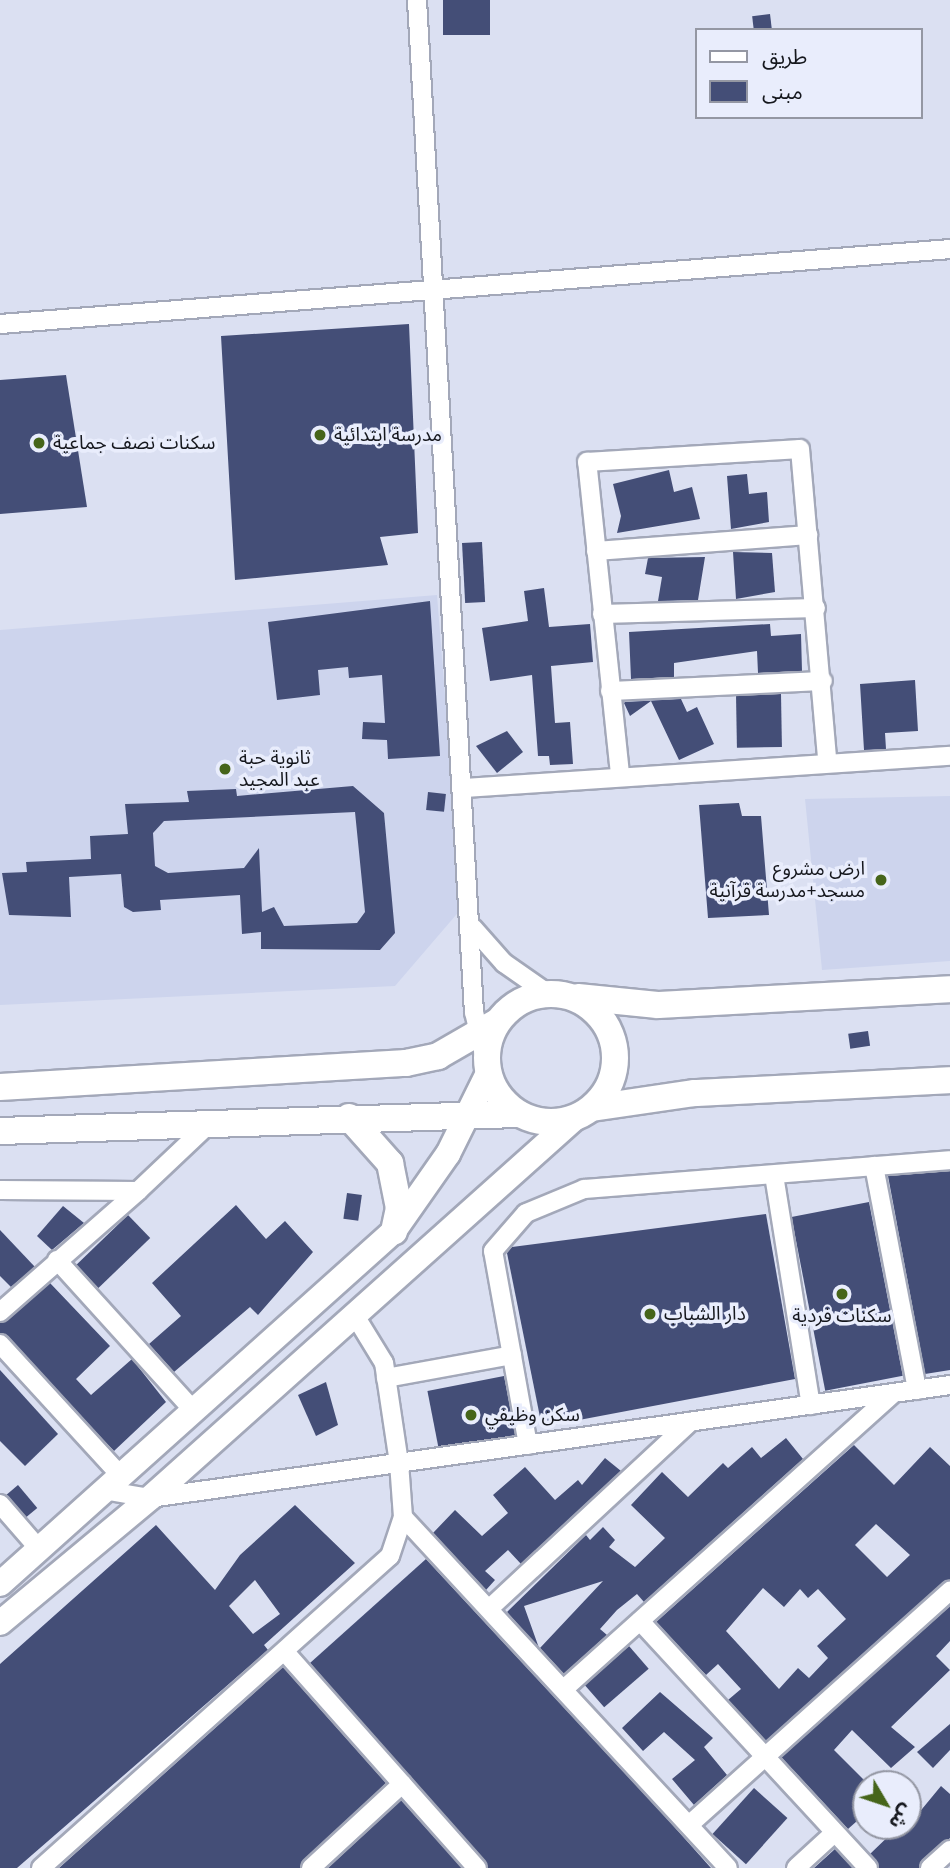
<!DOCTYPE html>
<meta charset="utf-8">
<style>
body{margin:0}
#map{position:relative;width:950px;height:1868px;overflow:hidden;background:#dbe0f2;font-family:"Public Sans","Noto Sans Arabic",sans-serif}
div>[style]{position:absolute}
[style*='--x']{left:calc(var(--x)*1px);top:calc(var(--y)*1px);width:calc(var(--w)*1px);rotate:calc(var(--a)*1deg)}
.built>*{inset:0;background:#cdd4ed}
.building>*{inset:0;background:#444e77;transform-origin:0 0}
.roads{filter:drop-shadow(2px 0 #a3a8b9) drop-shadow(-2px 0 #a3a8b9) drop-shadow(0 2px #a3a8b9) drop-shadow(0 -2px #a3a8b9)}
.minor>*{height:18px;margin:-9px;padding:0 9px;transform-origin:9px;border-radius:9px;background:#fff}
.secondary>*{height:24px;margin:-12px;padding:0 12px;transform-origin:12px;border-radius:12px;background:#fff}
.primary>*{height:26px;margin:-13px;padding:0 13px;transform-origin:13px;border-radius:13px;background:#fff}
.primary>.ring{margin:-13px;padding:0;box-sizing:content-box;background:none;border:26px solid #fff;border-radius:50%}
.dots>*{width:19px;height:19px;translate:-50% -50%;box-sizing:border-box;border:4px solid #e9edfc;border-radius:50%}
span{translate:-50% -50%;white-space:nowrap;text-align:center;line-height:1.15;-webkit-text-stroke:7px #e9edfc;paint-order:stroke}
.poi-label{font-size:19px;color:#15171d}
.left{translate:0 -50%;text-align:left}
.right{translate:-100% -50%;text-align:right}
.legend{position:absolute;left:695px;top:28px;width:228px;height:91px;box-sizing:border-box;background:#e9edfc;border:2px solid #9497a3;margin:0;padding:9px 12px;list-style:none;font-size:21px;color:#15171d}
.legend li{display:flex;align-items:center;gap:14px;height:35px}
.legend b{width:35px;border:2px solid #9497a3}
.north{position:absolute;left:852px;top:1770px;width:70px;height:70px;box-sizing:border-box;background:#e9edfc;border:2px solid #9497a3;border-radius:50%;rotate:129deg;font-size:19px;font-weight:700;line-height:28px;text-align:center;color:#15171d}
.north::after{content:'';display:block;margin:auto;width:24px;height:32px;background:#46651a;clip-path:polygon(50% 0,100% 100%,50% 72%,0 100%)}
</style>
<div id="map">
<div class="built">
<i style="clip-path:polygon(437px 595px,462px 908px,395px 986px,0 1005px,0 630px)"></i>
<i style="clip-path:polygon(950px 796px,950px 961px,822px 970px,805px 799px)"></i>
</div>
<div class="building">
<i style="left:443px;top:0;width:47px;height:35px"></i>
<i style="left:770px;top:14px;width:16px;height:18px;rotate:83deg"></i>
<i style="clip-path:polygon(409px 324px,418px 533px,380px 537px,388px 565px,235px 580px,221px 336px)"></i>
<i style="clip-path:polygon(66px 375px,87px 507px,0 514px,0 380px)"></i>
<i style="clip-path:polygon(669px 470px,674px 492px,692px 487px,700px 519px,617px 533px,621px 516px,613px 484px)"></i>
<i style="clip-path:polygon(747px 474px,749px 494px,767px 492px,769px 522px,731px 529px,727px 476px)"></i>
<i style="left:482px;top:542px;width:60px;height:20px;rotate:87deg"></i>
<i style="clip-path:polygon(733px 552px,772px 553px,775px 592px,736px 599px)"></i>
<i style="clip-path:polygon(705px 557px,698px 600px,658px 601px,662px 577px,645px 574px,648px 558px)"></i>
<i style="clip-path:polygon(544px 588px,549px 627px,590px 624px,593px 662px,551px 666px,555px 723px,570px 722px,573px 764px,550px 765px,549px 756px,538px 756px,532px 675px,490px 681px,482px 628px,528px 621px,524px 591px)"></i>
<i style="clip-path:polygon(430px 601px,440px 756px,388px 759px,387px 740px,362px 739px,363px 722px,385px 723px,382px 675px,349px 678px,348px 667px,318px 670px,320px 695px,277px 700px,268px 622px)"></i>
<i style="clip-path:polygon(770px 624px,771px 636px,801px 634px,802px 671px,758px 673px,757px 651px,674px 663px,674px 677px,631px 679px,629px 632px)"></i>
<i style="clip-path:polygon(915px 680px,918px 731px,885px 733px,886px 749px,864px 750px,860px 684px)"></i>
<i style="left:781px;top:694px;width:53px;height:45px;rotate:89deg"></i>
<i style="clip-path:polygon(681px 699px,687px 712px,697px 707px,714px 744px,679px 760px,651px 701px,630px 716px,624px 703px,625px 702px)"></i>
<i style="clip-path:polygon(507px 731px,523px 752px,497px 773px,476px 746px)"></i>
<i style="clip-path:polygon(evenodd,353px 786px,384px 813px,395px 933px,380px 950px,261px 949px,261px 932px,242px 934px,240px 895px,160px 900px,161px 910px,133px 912px,124px 907px,121px 874px,69px 877px,71px 917px,9px 915px,2px 873px,27px 872px,26px 862px,91px 859px,90px 836px,128px 834px,125px 804px,189px 802px,187px 791px,236px 789px,237px 796px,353px 786px,355px 812px,365px 912px,357px 923px,284px 926px,274px 907px,262px 912px,259px 848px,244px 868px,168px 873px,155px 866px,153px 833px,164px 821px,355px 812px)"></i>
<i style="left:428px;top:792px;width:18px;height:18px;rotate:6deg"></i>
<i style="clip-path:polygon(739px 803px,742px 816px,761px 816px,769px 915px,708px 918px,699px 805px)"></i>
<i style="left:868px;top:1031px;width:15px;height:20px;rotate:82deg"></i>
<i style="clip-path:polygon(950px 1171px,950px 1370px,925px 1374px,888px 1176px)"></i>
<i style="left:347px;top:1193px;width:15px;height:26px;rotate:8deg"></i>
<i style="left:869px;top:1202px;width:177px;height:79px;rotate:79deg"></i>
<i style="clip-path:polygon(236px 1205px,266px 1239px,285px 1221px,313px 1252px,258px 1315px,250px 1307px,174px 1372px,149px 1344px,181px 1316px,152px 1283px)"></i>
<i style="clip-path:polygon(63px 1206px,84px 1223px,52px 1250px,37px 1236px)"></i>
<i style="clip-path:polygon(766px 1214px,795px 1379px,542px 1427px,507px 1253px,512px 1247px)"></i>
<i style="left:128px;top:1215px;width:32px;height:72px;rotate:46deg"></i>
<i style="clip-path:polygon(0 1230px,35px 1267px,11px 1287px,0 1276px)"></i>
<i style="clip-path:polygon(50px 1283px,110px 1346px,76px 1379px,91px 1395px,132px 1359px,166px 1402px,114px 1451px,0 1333px,0 1323px)"></i>
<i style="clip-path:polygon(0 1370px,58px 1434px,25px 1466px,0 1441px)"></i>
<i style="left:504px;top:1376px;width:60px;height:78px;rotate:79deg"></i>
<i style="clip-path:polygon(326px 1382px,338px 1425px,316px 1436px,298px 1395px)"></i>
<i style="clip-path:polygon(786px 1438px,803px 1459px,644px 1602px,637px 1594px,617px 1610px,600px 1629px,607px 1635px,564px 1674px,540px 1648px,603px 1581px,524px 1606px,539px 1648px,507px 1612px,586px 1535px,590px 1540px,603px 1527px,615px 1540px,609px 1547px,635px 1567px,665px 1538px,631px 1505px,662px 1472px,688px 1497px,723px 1463px,728px 1468px,752px 1447px,761px 1458px)"></i>
<i style="clip-path:polygon(evenodd,854px 1445px,894px 1485px,930px 1447px,950px 1466px,950px 1580px,766px 1741px,728px 1700px,741px 1689px,718px 1664px,706px 1675px,656px 1622px,854px 1445px,876px 1524px,910px 1555px,887px 1577px,855px 1545px,876px 1524px,854px 1445px,763px 1588px,784px 1607px,800px 1589px,808px 1598px,818px 1589px,846px 1619px,817px 1646px,828px 1658px,809px 1678px,798px 1668px,779px 1689px,726px 1631px,763px 1588px)"></i>
<i style="clip-path:polygon(605px 1458px,621px 1471px,521px 1564px,508px 1550px,485px 1571px,495px 1580px,486px 1590px,433px 1533px,455px 1510px,482px 1536px,508px 1513px,493px 1495px,525px 1467px,555px 1500px,578px 1480px,582px 1485px)"></i>
<i style="left:18px;top:1485px;width:30px;height:15px;rotate:50deg"></i>
<i style="clip-path:polygon(evenodd,295px 1505px,355px 1563px,264px 1645px,268px 1650px,17px 1868px,0 1868px,0 1664px,156px 1525px,215px 1590px,240px 1555px,295px 1505px,255px 1580px,280px 1614px,253px 1634px,229px 1606px,255px 1580px)"></i>
<i style="clip-path:polygon(426px 1559px,662px 1813px,711px 1868px,488px 1868px,310px 1663px)"></i>
<i style="clip-path:polygon(950px 1606px,950px 1641px,936px 1656px,950px 1670px,891px 1727px,915px 1747px,891px 1768px,852px 1730px,834px 1750px,866px 1782px,866px 1813px,848px 1829px,781px 1757px)"></i>
<i style="left:629px;top:1646px;width:30px;height:59px;rotate:49deg"></i>
<i style="clip-path:polygon(283px 1667px,386px 1783px,300px 1868px,59px 1868px)"></i>
<i style="clip-path:polygon(660px 1692px,713px 1738px,704px 1747px,727px 1775px,694px 1805px,672px 1779px,695px 1760px,664px 1732px,643px 1751px,622px 1728px)"></i>
<i style="clip-path:polygon(950px 1724px,950px 1750px,933px 1768px,917px 1752px)"></i>
<i style="clip-path:polygon(941px 1786px,950px 1794px,950px 1838px,919px 1868px,879px 1868px,870px 1854px,898px 1827px,908px 1826px)"></i>
<i style="left:754px;top:1788px;width:45px;height:62px;rotate:42deg"></i>
<i style="clip-path:polygon(401px 1800px,462px 1868px,328px 1868px)"></i>
<i style="clip-path:polygon(835px 1849px,853px 1868px,814px 1868px)"></i>
</div>
<div class="roads">
<div class="minor">
<i style="--x:417;--y:0;--w:1014;--a:86.78"></i>
<i style="--x:474;--y:1012;--w:57;--a:76.7"></i>
<i style="--x:0;--y:324;--w:953;--a:-4.51"></i>
<i style="--x:596;--y:551;--w:213;--a:-4.3"></i>
<i style="--x:602;--y:614;--w:214;--a:-1.6"></i>
<i style="--x:610;--y:691;--w:213;--a:-2.7"></i>
<i style="--x:620;--y:774;--w:314;--a:-96"></i>
<i style="--x:587;--y:462;--w:213;--a:-3.5"></i>
<i style="--x:800;--y:449;--w:311;--a:85"></i>
<i style="--x:466;--y:788;--w:485;--a:-3.8"></i>
<i style="--x:473;--y:928;--w:47;--a:48.5"></i>
<i style="--x:504;--y:963;--w:52;--a:34.9"></i>
<i style="--x:874;--y:1166;--w:228;--a:79.1"></i>
<i style="--x:774;--y:1175;--w:233;--a:80.9"></i>
<i style="--x:0;--y:1190;--w:138;--a:0.4"></i>
<i style="--x:138;--y:1191;--w:99;--a:-43.4"></i>
<i style="--x:57;--y:1260;--w:204;--a:47.8"></i>
<i style="--x:0;--y:1312;--w:184;--a:-41.2"></i>
<i style="--x:0;--y:1344;--w:178;--a:47.5"></i>
<i style="--x:386;--y:1378;--w:128;--a:-10.3"></i>
<i style="--x:528;--y:1445;--w:197;--a:-100.2"></i>
<i style="--x:493;--y:1251;--w:50;--a:-49"></i>
<i style="--x:526;--y:1213;--w:63;--a:-22.5"></i>
<i style="--x:584;--y:1189;--w:367;--a:-4.5"></i>
<i style="--x:103;--y:1490;--w:48;--a:9.7"></i>
<i style="--x:150;--y:1498;--w:808;--a:-8.04"></i>
<i style="--x:0;--y:1504;--w:61;--a:49"></i>
<i style="--x:403;--y:1517;--w:478;--a:47.2"></i>
<i style="--x:491;--y:1607;--w:272;--a:-42.9"></i>
<i style="--x:640;--y:1621;--w:336;--a:47.3"></i>
<i style="--x:285;--y:1652;--w:289;--a:48.4"></i>
<i style="--x:565;--y:1688;--w:440;--a:-41.9"></i>
<i style="--x:689;--y:1825;--w:351;--a:-41.9"></i>
<i style="--x:41;--y:1868;--w:468;--a:-41.8"></i>
<i style="--x:390;--y:1556;--w:41;--a:-71.6"></i>
<i style="--x:403;--y:1517;--w:54;--a:-94.2"></i>
<i style="--x:399;--y:1463;--w:101;--a:-98.5"></i>
<i style="--x:384;--y:1363;--w:57;--a:-121.5"></i>
<i style="--x:311;--y:1868;--w:124;--a:-42.7"></i>
<i style="--x:796;--y:1868;--w:52;--a:-42.6"></i>
<i style="--x:930;--y:1868;--w:27;--a:-42"></i>
</div>
<div class="secondary">
<i style="--x:0;--y:1584;--w:529;--a:-41.86"></i>
<i style="--x:394;--y:1231;--w:94;--a:-55"></i>
<i style="--x:448;--y:1154;--w:90;--a:-63.7"></i>
<i style="--x:0;--y:1623;--w:195;--a:-39.8"></i>
<i style="--x:150;--y:1498;--w:570;--a:-41.8"></i>
</div>
<div class="primary">
<i class="ring" style="left:487px;top:994px;width:102px;height:102px"></i>
<i style="--x:578;--y:997;--w:80;--a:5.7"></i>
<i style="--x:658;--y:1005;--w:292;--a:-3.1"></i>
<i style="--x:0;--y:1087;--w:407;--a:-3.4"></i>
<i style="--x:406;--y:1063;--w:33;--a:-12"></i>
<i style="--x:438;--y:1056;--w:68;--a:-30"></i>
<i style="--x:592;--y:1108;--w:104;--a:-8.3"></i>
<i style="--x:695;--y:1093;--w:255;--a:-2.9"></i>
<i style="--x:349;--y:1117;--w:62;--a:48.3"></i>
<i style="--x:390;--y:1163;--w:46;--a:78.7"></i>
<i style="--x:399;--y:1208;--w:24;--a:102"></i>
<i style="--x:0;--y:1131;--w:518;--a:-1.88"></i>
</div>
</div>
<div class="dots">
<i style="left:320px;top:435px;background:#46651a"></i>
<i style="left:39px;top:443px;background:#46651a"></i>
<i style="left:225px;top:769px;background:#46651a"></i>
<i style="left:881px;top:880px;background:#46651a"></i>
<i style="left:842px;top:1294px;background:#46651a"></i>
<i style="left:650px;top:1314px;background:#46651a"></i>
<i style="left:471px;top:1415px;background:#46651a"></i>
</div>
<div class="poi-label">
<span class="left" style="left:334px;top:435px">مدرسة ابتدائية</span>
<span class="left" style="left:53px;top:443px">سكنات نصف جماعية</span>
<span class="left" style="left:239px;top:769px">ثانوية حبة<br>عبد المجيد</span>
<span class="right" style="left:865px;top:880px">ارض مشروع<br>مسجد+مدرسة قرآنية</span>
<span class="left" style="left:664px;top:1314px">دار الشباب</span>
<span style="left:842px;top:1316px">سكنات فردية</span>
<span class="left" style="left:485px;top:1415px">سكن وظيفي</span>
</div>
<ul class="legend">
<li><b style="height:9px;background:#fff"></b>طريق</li>
<li><b style="height:19px;background:#444e77"></b>مبنى</li>
</ul>
<div class="north">ش</div>
</div>
